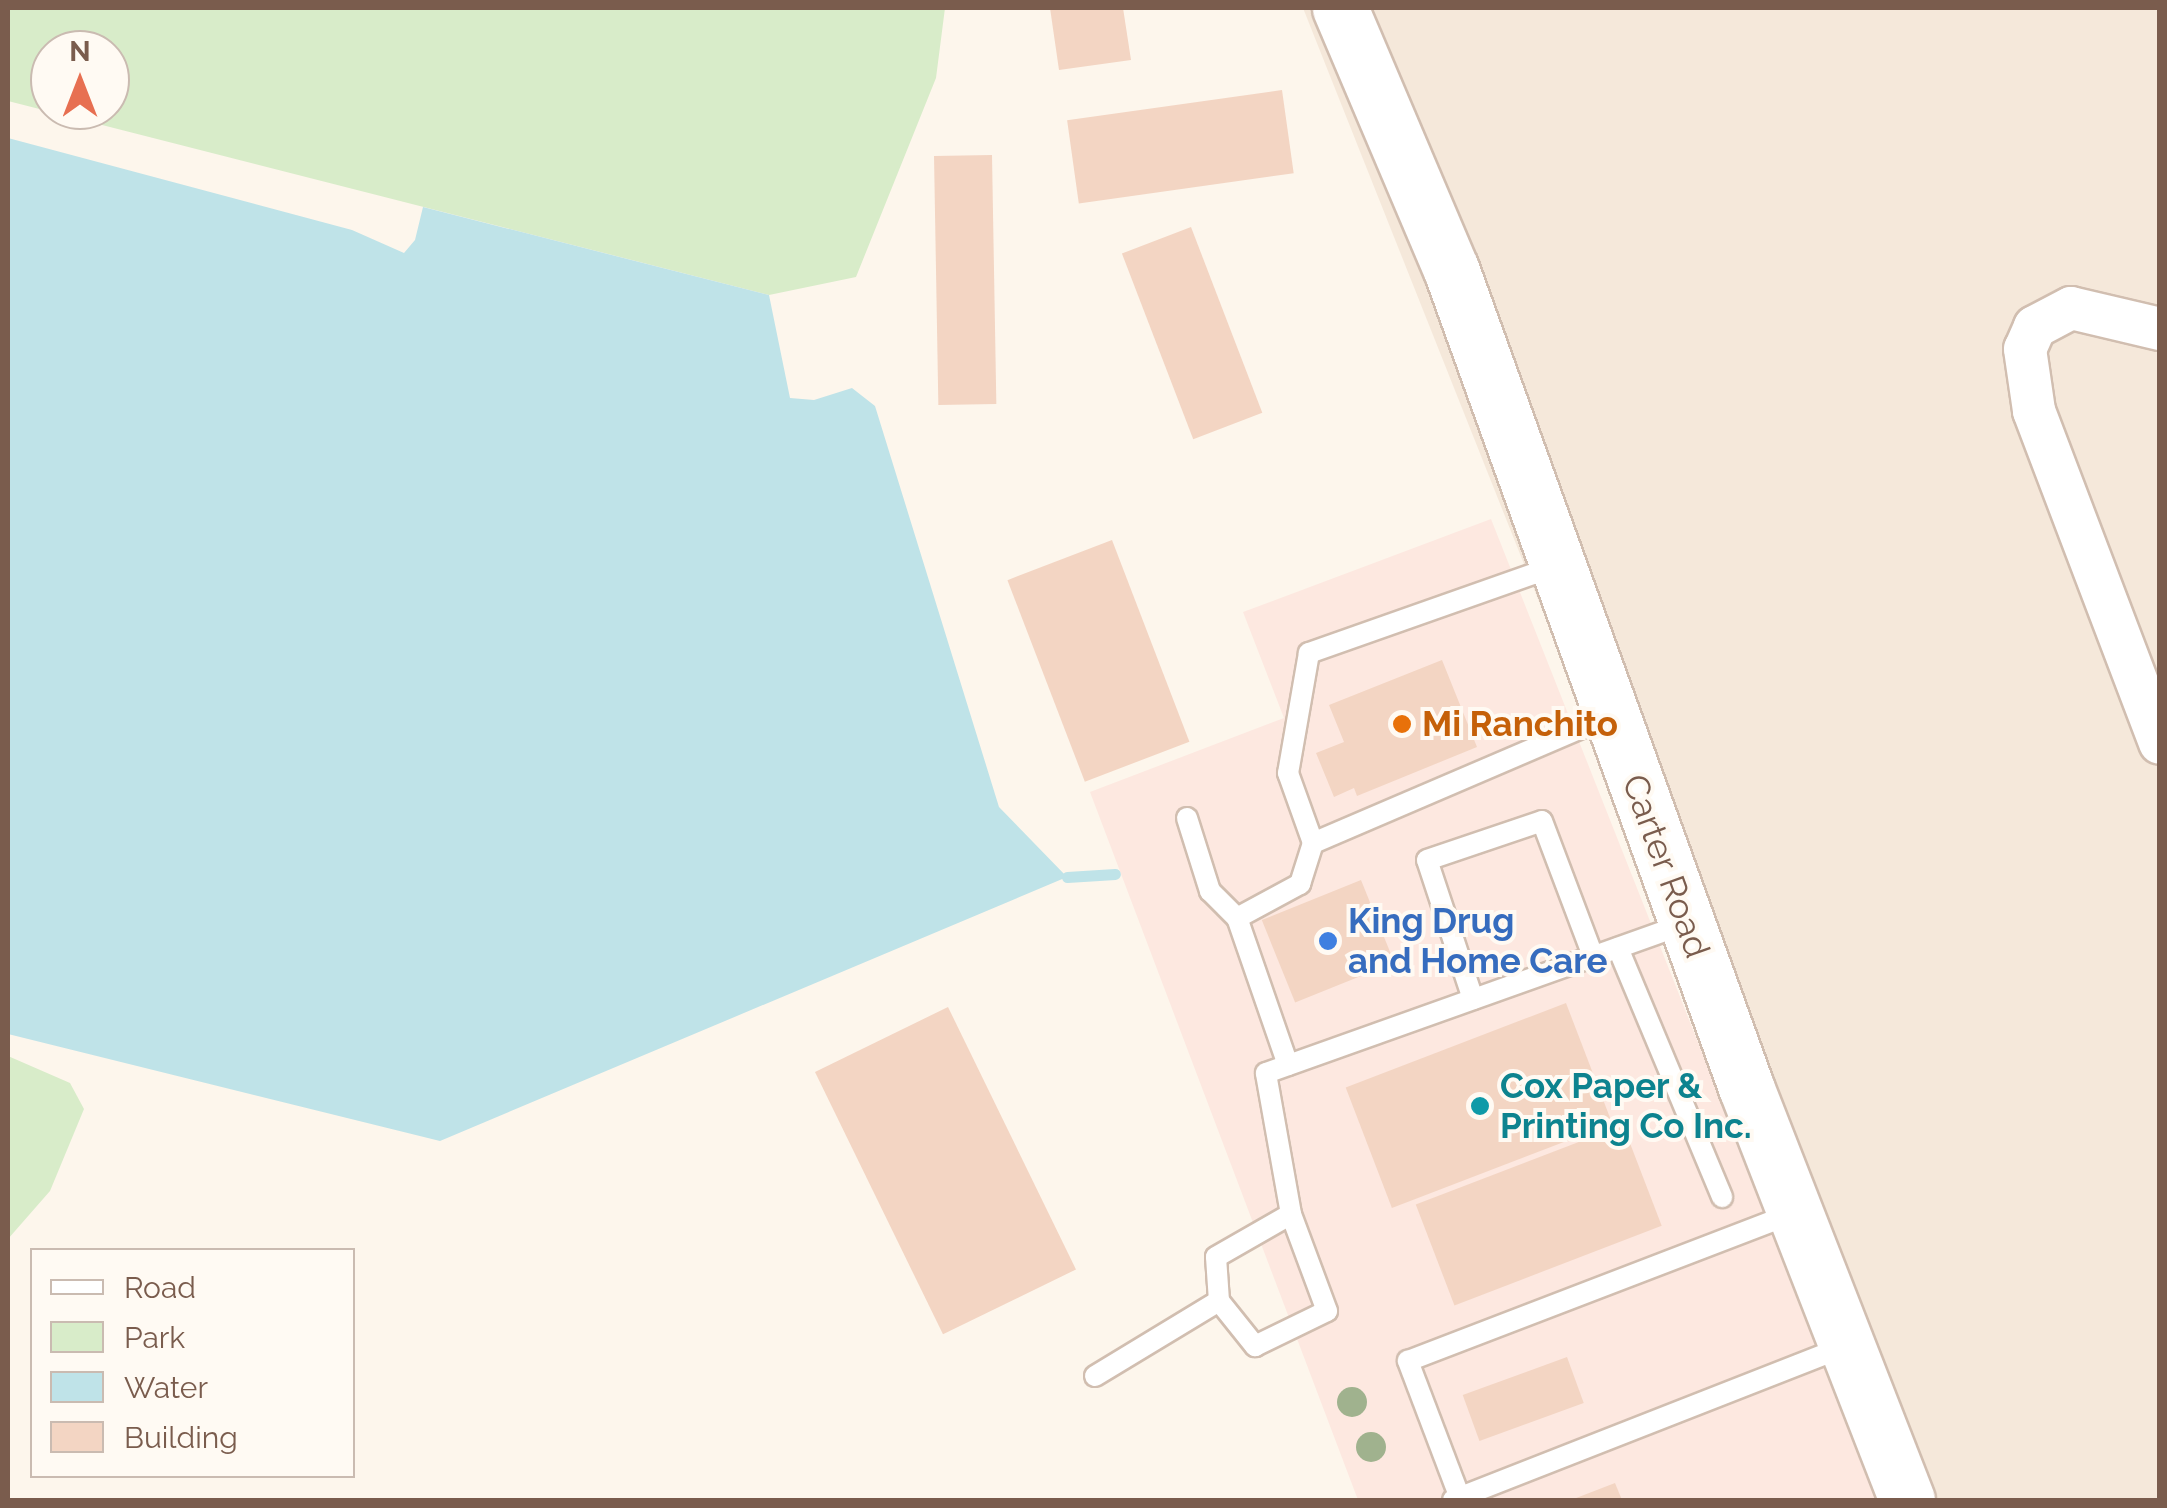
<!DOCTYPE html>
<style>
body{margin:0}
#map{position:relative;width:2167px;height:1508px;overflow:hidden;background:#fdf6ec;font-family:Raleway,sans-serif}
div>[style]{position:absolute}
[style*='--x']{left:calc(var(--x)*1px);top:calc(var(--y)*1px);width:calc(var(--w)*1px);rotate:calc(var(--a)*1deg)}
.residential>*{inset:0;background:#f5e8da}
.commercial>*{inset:0;background:#fde8e0}
.green>*{inset:0;background:#d8ecc9}
.water>*{inset:0;background:#bfe3e8}
.stream>*{height:11px;margin:-5.5px;padding:0 5.5px;transform-origin:5.5px;border-radius:5.5px;background:#bfe3e8}
.building>*{inset:0;background:#f3d5c3;transform-origin:0 0}
.roads{filter:drop-shadow(2px 0 #d1beb0) drop-shadow(-2px 0 #d1beb0) drop-shadow(0 2px #d1beb0) drop-shadow(0 -2px #d1beb0)}
.service>*{height:20px;margin:-10px;padding:0 10px;transform-origin:10px;border-radius:10px;background:#fff}
.minor>*{height:42px;margin:-21px;padding:0 21px;transform-origin:21px;border-radius:21px;background:#fff}
.secondary>*{height:55px;margin:-27.5px;padding:0 27.5px;transform-origin:27.5px;border-radius:27.5px;background:#fff}
.trees>*{width:30px;height:30px;margin:-15px;border-radius:50%;background:#a0b28e}
.dots>*{width:28px;height:28px;translate:-50% -50%;box-sizing:border-box;border:5px solid #fffaf3;border-radius:50%}
span{translate:-50% -50%;white-space:nowrap;text-align:center;line-height:1.15;-webkit-text-stroke:8px #fffaf3;paint-order:stroke}
.food-label{font-size:35px;color:#c56008;font-weight:700}
.left{translate:0 -50%;text-align:left}
.street-label{font-size:35px;color:#7a5c4d}
.shop-label{font-size:35px;color:#366cbe;font-weight:700}
.culture-label{font-size:35px;color:#0d838f;font-weight:700}
.frame{position:absolute;inset:0;border:10px solid #7a5c4d;pointer-events:none}
.legend{position:absolute;left:30px;top:1248px;width:325px;height:230px;box-sizing:border-box;background:#fffaf3;border:2px solid #cabbb1;margin:0;padding:12px 18px;list-style:none;font-size:30px;color:#7a5c4d}
.legend li{display:flex;align-items:center;gap:20px;height:50px}
.legend b{width:50px;border:2px solid #cabbb1}
.north{position:absolute;left:30px;top:30px;width:100px;height:100px;box-sizing:border-box;background:#fffaf3;border:2px solid #cabbb1;border-radius:50%;rotate:0deg;font-size:28px;font-weight:700;line-height:40px;text-align:center;color:#7a5c4d}
.north::after{content:'';display:block;margin:auto;width:35px;height:45px;background:#e76f51;clip-path:polygon(50% 0,100% 100%,50% 72%,0 100%)}
</style>
<div id="map">
<div class="residential">
<i style="clip-path:polygon(1303px 8px,2159px 8px,2159px 1500px,1896px 1500px)"></i>
</div>
<div class="commercial">
<i style="clip-path:polygon(1491px 519px,1879px 1500px,1358px 1500px,1090px 792px,1284px 718px,1243px 612px)"></i>
</div>
<div class="green">
<i style="clip-path:polygon(evenodd,8px 8px,945px 8px,936px 78px,856px 277px,769px 295px,8px 101px,8px 8px,50px 50px,110px 50px,110px 110px,50px 110px,50px 50px)"></i>
<i style="clip-path:polygon(8px 1056px,70px 1083px,84px 1109px,50px 1191px,8px 1239px)"></i>
</div>
<div class="water">
<i style="clip-path:polygon(8px 138px,352px 230px,404px 253px,415px 240px,423px 207px,769px 295px,790px 398px,814px 400px,852px 388px,875px 406px,999px 807px,1067px 877px,440px 1141px,8px 1034px)"></i>
</div>
<div class="stream">
<i style="--x:1067;--y:877;--w:48;--a:-3.6"></i>
</div>
<div class="building">
<i style="clip-path:polygon(1050px 8px,1123px 8px,1131px 60px,1059px 70px)"></i>
<i style="left:1282px;top:90px;width:84px;height:217px;rotate:82deg"></i>
<i style="left:992px;top:155px;width:249px;height:58px;rotate:89deg"></i>
<i style="left:1191px;top:227px;width:199px;height:74px;rotate:69deg"></i>
<i style="left:1112px;top:540px;width:216px;height:112px;rotate:69deg"></i>
<i style="clip-path:polygon(1442px 660px,1477px 747px,1357px 796px,1354px 788px,1334px 797px,1316px 753px,1344px 742px,1329px 705px)"></i>
<i style="left:1361px;top:880px;width:89px;height:107px;rotate:68deg"></i>
<i style="left:1566px;top:1003px;width:129px;height:236px;rotate:69deg"></i>
<i style="left:948px;top:1007px;width:292px;height:148px;rotate:64deg"></i>
<i style="left:1623px;top:1125px;width:108px;height:222px;rotate:69deg"></i>
<i style="left:1567px;top:1357px;width:49px;height:111px;rotate:70deg"></i>
<i style="clip-path:polygon(1615px 1483px,1622px 1500px,1571px 1500px)"></i>
</div>
<div class="roads">
<div class="service">
<i style="--x:1556;--y:566;--w:262;--a:160.6"></i>
<i style="--x:1309;--y:653;--w:122;--a:99.9"></i>
<i style="--x:1288;--y:773;--w:74;--a:70.3"></i>
<i style="--x:1313;--y:843;--w:323;--a:-23.2"></i>
<i style="--x:1187;--y:818;--w:77;--a:72.5"></i>
<i style="--x:1210;--y:891;--w:38;--a:45"></i>
<i style="--x:1618;--y:948;--w:270;--a:67.3"></i>
<i style="--x:1473;--y:999;--w:146;--a:-108.3"></i>
<i style="--x:1427;--y:860;--w:121;--a:-18.7"></i>
<i style="--x:1542;--y:821;--w:144;--a:69.3"></i>
<i style="--x:1288;--y:1065;--w:156;--a:-109.1"></i>
<i style="--x:1237;--y:918;--w:72;--a:-28.4"></i>
<i style="--x:1300;--y:884;--w:43;--a:-72.4"></i>
<i style="--x:1219;--y:1301;--w:44;--a:-93.9"></i>
<i style="--x:1216;--y:1257;--w:86;--a:-29.8"></i>
<i style="--x:1095;--y:1376;--w:145;--a:-31.2"></i>
<i style="--x:1219;--y:1301;--w:58;--a:51.3"></i>
<i style="--x:1255;--y:1346;--w:80;--a:-25.9"></i>
<i style="--x:1327;--y:1311;--w:103;--a:-110.4"></i>
<i style="--x:1291;--y:1214;--w:143;--a:-100.1"></i>
<i style="--x:1266;--y:1073;--w:445;--a:-19.6"></i>
<i style="--x:1460;--y:1498;--w:147;--a:-110.8"></i>
<i style="--x:1408;--y:1361;--w:412;--a:-21"></i>
<i style="--x:1453;--y:1500;--w:421;--a:-21.4"></i>
</div>
<div class="minor">
<i style="--x:2160;--y:329;--w:91;--a:-166.7"></i>
<i style="--x:2071;--y:308;--w:41;--a:152.2"></i>
<i style="--x:2035;--y:327;--w:24;--a:114"></i>
<i style="--x:2025;--y:349;--w:63;--a:81.7"></i>
<i style="--x:2034;--y:411;--w:355;--a:69.2"></i>
</div>
<div class="secondary">
<i style="--x:1340;--y:8;--w:284;--a:67"></i>
<i style="--x:1451;--y:269;--w:870;--a:70.17"></i>
<i style="--x:1746;--y:1087;--w:443;--a:68.7"></i>
</div>
</div>
<div class="trees">
<i style="left:1352px;top:1402px"></i>
<i style="left:1371px;top:1447px"></i>
</div>
<div class="dots">
<i style="left:1402px;top:724px;background:#e8710a"></i>
<i style="left:1328px;top:941px;background:#3f7fe0"></i>
<i style="left:1480px;top:1106px;background:#0f9aa8"></i>
</div>
<div class="food-label">
<span class="left" style="left:1422px;top:724px">Mi Ranchito</span>
</div>
<div class="street-label">
<span style="left:1666px;top:866px;rotate:70deg">Carter Road</span>
</div>
<div class="shop-label">
<span class="left" style="left:1348px;top:941px">King Drug<br>and Home Care</span>
</div>
<div class="culture-label">
<span class="left" style="left:1500px;top:1106px">Cox Paper &amp;<br>Printing Co Inc.</span>
</div>
<div class="frame"></div>
<ul class="legend">
<li><b style="height:12px;background:#fff"></b>Road</li>
<li><b style="height:28px;background:#d8ecc9"></b>Park</li>
<li><b style="height:28px;background:#bfe3e8"></b>Water</li>
<li><b style="height:28px;background:#f3d5c3"></b>Building</li>
</ul>
<div class="north">N</div>
</div>
